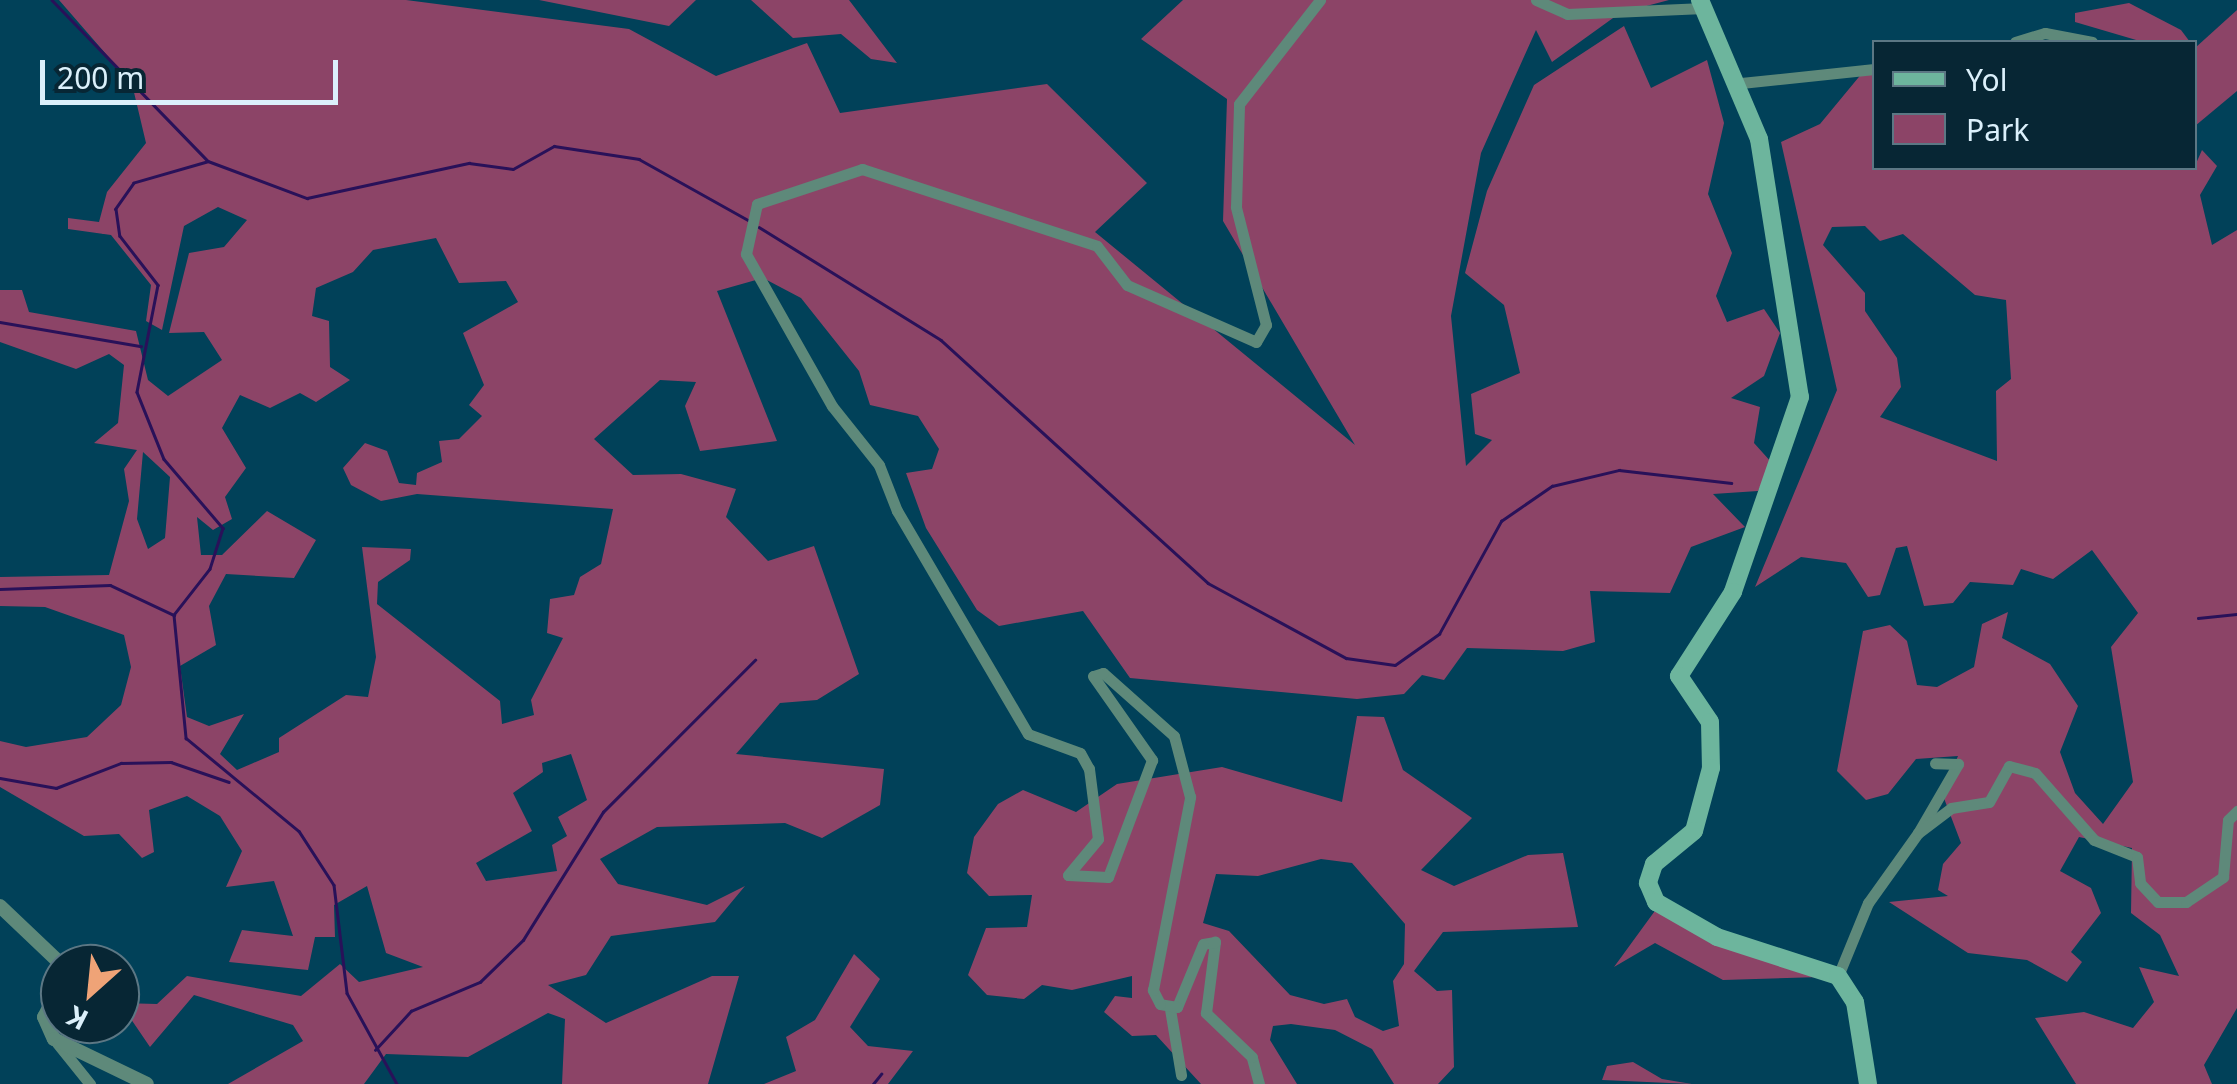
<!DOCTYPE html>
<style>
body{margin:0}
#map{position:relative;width:2237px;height:1084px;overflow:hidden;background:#014159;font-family:"Noto Sans",sans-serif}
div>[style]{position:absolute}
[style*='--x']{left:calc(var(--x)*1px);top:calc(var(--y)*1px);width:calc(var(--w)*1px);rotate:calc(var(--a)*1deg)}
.green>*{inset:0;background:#8c4467}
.stream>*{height:2.5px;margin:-1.25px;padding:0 1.25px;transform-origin:1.25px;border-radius:1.25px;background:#291159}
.minor>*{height:11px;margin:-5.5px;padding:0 5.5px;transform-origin:5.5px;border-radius:5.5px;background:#5e897a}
.tertiary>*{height:14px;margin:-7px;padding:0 7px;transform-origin:7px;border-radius:7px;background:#5e897a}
.secondary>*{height:18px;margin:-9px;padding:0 9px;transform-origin:9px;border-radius:9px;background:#6db59d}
span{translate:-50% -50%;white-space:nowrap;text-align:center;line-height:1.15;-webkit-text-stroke:9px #072634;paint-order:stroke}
.legend{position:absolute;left:1872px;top:40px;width:325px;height:130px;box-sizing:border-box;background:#072634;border:2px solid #5c7784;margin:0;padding:12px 18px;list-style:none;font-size:30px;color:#dbf0fb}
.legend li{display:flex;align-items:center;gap:20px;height:50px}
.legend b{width:50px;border:2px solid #5c7784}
.north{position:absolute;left:40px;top:944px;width:100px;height:100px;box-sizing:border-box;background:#072634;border:2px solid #5c7784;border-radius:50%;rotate:207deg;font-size:28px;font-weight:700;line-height:40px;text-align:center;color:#dbf0fb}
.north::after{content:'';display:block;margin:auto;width:35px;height:45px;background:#efa377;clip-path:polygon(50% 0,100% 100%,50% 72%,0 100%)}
.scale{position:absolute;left:40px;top:60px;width:298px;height:45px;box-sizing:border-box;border:5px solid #dbf0fb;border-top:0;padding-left:12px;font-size:30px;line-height:35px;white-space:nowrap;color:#dbf0fb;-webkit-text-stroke:8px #072634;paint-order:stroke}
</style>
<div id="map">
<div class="green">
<i style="clip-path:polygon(evenodd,59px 0,406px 0,629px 29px,716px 76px,807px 43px,840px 113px,1047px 84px,1147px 183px,1095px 232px,1355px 445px,1223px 221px,1227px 99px,1141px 39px,1183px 0,1669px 0,1620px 13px,1552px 62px,1536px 30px,1481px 153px,1451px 316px,1466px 466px,1492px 440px,1475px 434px,1471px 394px,1520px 373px,1504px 305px,1465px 273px,1487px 191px,1534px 85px,1624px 26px,1651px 88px,1707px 60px,1724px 123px,1708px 194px,1732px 253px,1716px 296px,1727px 322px,1764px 309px,1780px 333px,1764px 376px,1731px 398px,1760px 407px,1754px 443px,1772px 463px,1758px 491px,1713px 494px,1745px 527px,1691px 547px,1670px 593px,1590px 591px,1595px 642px,1563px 651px,1467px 648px,1444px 680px,1422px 675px,1404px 694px,1357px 699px,1130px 678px,1083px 611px,999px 626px,977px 610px,926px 528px,906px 473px,932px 469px,939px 449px,918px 416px,870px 405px,859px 371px,801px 298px,763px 278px,717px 291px,777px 441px,700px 451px,685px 406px,696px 382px,660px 380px,594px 439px,633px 475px,681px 474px,736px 489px,726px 517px,768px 561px,814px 546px,859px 674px,817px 700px,780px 703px,736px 754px,884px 769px,880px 805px,822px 838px,785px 823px,657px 827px,600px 859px,618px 884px,707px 905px,745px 886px,715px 922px,611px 936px,586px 975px,548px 985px,606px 1023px,712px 976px,739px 976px,708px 1084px,562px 1084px,565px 1019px,548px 1013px,468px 1057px,386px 1054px,364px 1084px,228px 1084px,303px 1041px,293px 1025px,194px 995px,150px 1047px,120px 1003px,157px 1004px,187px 976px,301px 996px,340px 964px,359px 982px,423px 967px,386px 953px,367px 886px,334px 905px,335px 937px,315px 937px,308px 970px,229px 962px,242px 930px,293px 936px,274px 881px,226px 887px,242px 851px,220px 816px,187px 796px,149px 810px,154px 852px,142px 858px,119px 834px,84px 836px,0 787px,0 741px,26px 747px,87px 737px,121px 705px,131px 667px,124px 635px,45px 607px,0 606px,0 577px,109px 575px,129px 501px,124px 469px,137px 450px,94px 443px,118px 423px,124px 365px,109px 354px,76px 369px,0 342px,0 290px,22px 290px,29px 312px,136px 331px,148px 380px,168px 396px,222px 360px,204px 332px,169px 333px,189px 253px,224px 247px,247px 220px,218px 207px,184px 226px,162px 330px,146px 321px,151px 285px,111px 235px,68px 229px,68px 218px,99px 222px,107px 192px,146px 143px,132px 84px,59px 0,436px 238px,459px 283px,506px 281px,518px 302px,463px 333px,484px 385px,469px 405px,482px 416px,459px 439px,439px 441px,442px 462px,417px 473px,416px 485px,399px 483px,387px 451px,365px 443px,343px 468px,351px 485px,381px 501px,417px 494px,613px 509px,601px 564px,580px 577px,574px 595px,550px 599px,547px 633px,563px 638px,531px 700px,534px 715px,502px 724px,500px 701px,377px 604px,378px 582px,410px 560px,411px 549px,362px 547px,376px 657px,368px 697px,346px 695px,279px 738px,279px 752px,237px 770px,220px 754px,244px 714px,209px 726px,187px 717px,180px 666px,216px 645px,209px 606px,226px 574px,294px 578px,316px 540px,267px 511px,222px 555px,201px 555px,197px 517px,213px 530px,232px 519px,225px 497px,246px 468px,222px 428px,240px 395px,270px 408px,300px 393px,316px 402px,350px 380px,330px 367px,329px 321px,312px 316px,316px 288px,353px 272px,373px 250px,436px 238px,59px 0,143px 452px,170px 477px,165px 538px,148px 549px,137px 519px,143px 452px,59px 0,571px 754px,587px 800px,558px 817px,567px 836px,552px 845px,557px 871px,486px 881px,476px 863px,532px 831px,513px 793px,543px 772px,542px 763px,571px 754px)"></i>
<i style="clip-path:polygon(539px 0,696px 0,669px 26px)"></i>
<i style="clip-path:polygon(751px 0,849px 0,897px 63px,871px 59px,841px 34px,793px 38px)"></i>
<i style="clip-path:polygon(2129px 3px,2181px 30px,2190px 42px,2143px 42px,2075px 22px,2075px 13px)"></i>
<i style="clip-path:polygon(2237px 10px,2237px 91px,2195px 126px,2195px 48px)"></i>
<i style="clip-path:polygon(evenodd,1863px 72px,1874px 75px,1874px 168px,2194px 168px,2202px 150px,2217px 166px,2200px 195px,2212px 245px,2237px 230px,2237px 1008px,2204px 1065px,2212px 1084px,2076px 1084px,2035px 1018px,2084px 1012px,2133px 1028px,2154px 1002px,2139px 967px,2179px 976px,2160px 935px,2131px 913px,2132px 848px,2079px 837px,2060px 871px,2091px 888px,2101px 913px,2071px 952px,2082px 962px,2067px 982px,2027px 960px,1968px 953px,1889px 902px,1948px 896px,1938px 890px,1943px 864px,1961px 843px,1942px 793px,1958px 756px,1916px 759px,1888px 794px,1866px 800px,1837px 771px,1863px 631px,1890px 625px,1907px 641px,1917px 685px,1937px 687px,1974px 667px,1982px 624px,2008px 612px,2002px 638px,2050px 664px,2078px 706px,2060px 752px,2075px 793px,2103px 824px,2133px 782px,2111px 647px,2138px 613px,2092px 550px,2053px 579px,2021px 569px,2013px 585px,1970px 582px,1953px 603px,1924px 606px,1907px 546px,1896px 548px,1880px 595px,1868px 597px,1846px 563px,1801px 557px,1755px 587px,1837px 390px,1781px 142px,1820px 124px,1863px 72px,1865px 226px,1880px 241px,1903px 234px,1975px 295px,2006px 300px,2011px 379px,1996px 391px,1997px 461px,1880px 417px,1901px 387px,1897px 358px,1865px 311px,1865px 293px,1823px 245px,1832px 227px,1865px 226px)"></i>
<i style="clip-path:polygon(evenodd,1357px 716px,1384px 717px,1403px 770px,1472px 818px,1421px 870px,1454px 886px,1528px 855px,1563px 853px,1578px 927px,1443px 932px,1414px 971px,1437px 991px,1452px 990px,1454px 1067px,1438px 1084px,1394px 1084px,1372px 1049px,1335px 1030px,1291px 1024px,1273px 1026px,1270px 1040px,1297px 1084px,1201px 1084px,1156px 1035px,1132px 1036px,1104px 1012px,1115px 996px,1132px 998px,1132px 976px,1072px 990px,1042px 985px,1024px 999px,987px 995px,968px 975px,986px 928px,1027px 927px,1032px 895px,989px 896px,967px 873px,974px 837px,998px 804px,1023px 790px,1076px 812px,1117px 784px,1222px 767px,1342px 802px,1357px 716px,1321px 859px,1352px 863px,1405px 924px,1404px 964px,1393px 981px,1399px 1026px,1383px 1031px,1355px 1017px,1347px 999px,1324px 1004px,1290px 995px,1229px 931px,1203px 923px,1216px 874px,1258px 876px,1321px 859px)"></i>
<i style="clip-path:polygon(1657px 908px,1821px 977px,1723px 980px,1655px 943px,1614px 967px)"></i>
<i style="clip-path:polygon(854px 954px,880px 979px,850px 1027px,868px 1046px,913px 1051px,888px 1084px,764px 1084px,796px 1071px,786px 1037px,815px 1020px)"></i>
<i style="clip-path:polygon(1633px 1062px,1662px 1079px,1692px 1084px,1602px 1080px,1607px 1066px)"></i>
</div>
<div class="stream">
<i style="--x:52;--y:0;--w:224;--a:45.9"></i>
<i style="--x:208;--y:161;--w:106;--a:20.5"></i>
<i style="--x:307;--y:198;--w:166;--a:-12.2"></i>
<i style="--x:469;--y:163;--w:44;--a:7.8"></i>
<i style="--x:513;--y:169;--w:47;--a:-29.3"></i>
<i style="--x:554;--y:146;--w:86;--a:8.7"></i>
<i style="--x:639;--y:159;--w:125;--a:29.2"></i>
<i style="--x:207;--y:162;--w:76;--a:164"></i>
<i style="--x:134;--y:183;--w:32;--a:125"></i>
<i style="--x:116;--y:209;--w:27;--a:82"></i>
<i style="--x:120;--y:236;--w:62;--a:52.2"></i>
<i style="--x:158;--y:285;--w:109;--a:101.1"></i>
<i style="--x:137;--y:392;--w:72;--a:68.1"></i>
<i style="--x:164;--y:459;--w:91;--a:49.5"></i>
<i style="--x:223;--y:528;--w:43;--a:107.6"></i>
<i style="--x:210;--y:569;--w:58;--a:128"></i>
<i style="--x:174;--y:615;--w:124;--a:84.4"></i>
<i style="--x:186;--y:738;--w:146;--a:39.5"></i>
<i style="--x:299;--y:831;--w:64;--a:57.1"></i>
<i style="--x:334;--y:885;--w:109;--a:83.1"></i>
<i style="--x:347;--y:993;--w:104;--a:61.2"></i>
<i style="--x:759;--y:227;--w:214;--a:31.8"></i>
<i style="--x:941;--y:340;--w:361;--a:42.3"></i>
<i style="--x:1208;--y:583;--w:157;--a:28.5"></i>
<i style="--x:1346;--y:658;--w:49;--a:8.1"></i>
<i style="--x:1395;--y:665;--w:54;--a:-35.2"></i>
<i style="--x:1439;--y:634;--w:129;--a:-61.2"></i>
<i style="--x:1501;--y:521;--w:62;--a:-34.5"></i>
<i style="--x:1552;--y:486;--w:69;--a:-13.4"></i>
<i style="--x:1619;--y:470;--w:113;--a:6.6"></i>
<i style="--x:0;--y:322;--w:143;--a:9.7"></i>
<i style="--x:0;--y:589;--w:110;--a:-2.1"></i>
<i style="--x:110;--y:585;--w:71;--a:25.1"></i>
<i style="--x:2198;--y:618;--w:39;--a:-6"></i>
<i style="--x:0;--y:778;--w:57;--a:10.1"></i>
<i style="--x:56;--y:788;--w:70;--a:-21"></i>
<i style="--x:121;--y:763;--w:50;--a:-1.1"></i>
<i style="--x:171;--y:762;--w:61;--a:19"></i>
<i style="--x:375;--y:1050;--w:53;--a:-47.3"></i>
<i style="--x:411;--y:1011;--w:75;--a:-22.8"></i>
<i style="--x:480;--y:982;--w:60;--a:-44.3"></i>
<i style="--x:523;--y:940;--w:151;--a:-58"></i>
<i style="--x:603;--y:812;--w:215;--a:-45"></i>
<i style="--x:873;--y:1084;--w:13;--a:-51"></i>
</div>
<div class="minor">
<i style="--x:1536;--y:0;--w:34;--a:24"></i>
<i style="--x:1567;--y:14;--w:137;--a:-2.5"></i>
<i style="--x:2015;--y:42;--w:31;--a:-17"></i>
<i style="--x:2045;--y:33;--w:48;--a:10.8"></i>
<i style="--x:1741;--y:83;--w:134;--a:-6"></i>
<i style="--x:1918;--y:833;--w:80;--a:-59.9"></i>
<i style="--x:1958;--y:764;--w:23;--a:-178"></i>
<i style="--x:1838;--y:976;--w:79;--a:-67.7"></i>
<i style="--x:1868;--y:903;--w:86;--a:-54.5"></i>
<i style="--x:1918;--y:833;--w:41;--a:-37.1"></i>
<i style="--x:1951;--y:808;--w:38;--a:-9"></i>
<i style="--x:1989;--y:802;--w:41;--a:-60.9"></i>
<i style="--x:2009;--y:766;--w:27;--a:15"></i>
<i style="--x:2035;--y:773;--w:89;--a:48.6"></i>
<i style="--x:2094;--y:840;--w:46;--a:21.6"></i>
<i style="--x:2137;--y:857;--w:26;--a:83"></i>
<i style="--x:2140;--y:883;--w:26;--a:47"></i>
<i style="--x:2158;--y:902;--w:28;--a:0"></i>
<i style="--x:2186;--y:902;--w:45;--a:-34"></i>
<i style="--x:2223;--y:877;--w:57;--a:-85"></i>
<i style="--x:2228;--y:820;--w:13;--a:-45"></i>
<i style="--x:1170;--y:1009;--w:67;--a:80.5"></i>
<i style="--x:57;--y:1043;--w:53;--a:51.2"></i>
<i style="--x:1259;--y:1084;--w:28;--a:-105"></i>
<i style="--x:1252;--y:1057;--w:64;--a:-136.3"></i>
<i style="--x:1206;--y:1013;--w:72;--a:-82.8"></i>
<i style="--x:1215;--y:942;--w:12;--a:171"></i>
<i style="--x:1203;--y:944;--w:68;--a:112.4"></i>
<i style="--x:1177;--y:1007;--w:17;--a:-170"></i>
<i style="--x:1160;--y:1004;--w:16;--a:-117"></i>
<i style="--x:1153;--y:990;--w:197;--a:-79.1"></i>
<i style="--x:1190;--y:797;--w:63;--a:-104.7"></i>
<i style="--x:1174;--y:736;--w:95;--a:-138.4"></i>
<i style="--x:1103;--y:673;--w:10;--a:163"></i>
<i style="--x:1093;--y:676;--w:103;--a:54.9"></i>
<i style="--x:1152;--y:760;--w:125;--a:110.6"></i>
<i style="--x:1108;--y:877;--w:40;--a:-177.1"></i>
<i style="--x:1068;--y:875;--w:47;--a:-50.2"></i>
<i style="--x:1098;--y:839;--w:71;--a:-97.3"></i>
<i style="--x:1089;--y:769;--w:18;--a:-119"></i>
<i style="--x:1080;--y:753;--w:55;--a:-159.9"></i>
<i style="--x:1028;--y:734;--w:259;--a:-120.4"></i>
<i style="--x:897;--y:511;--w:49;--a:-111.4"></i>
<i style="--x:879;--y:465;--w:75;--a:-128.5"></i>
<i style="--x:832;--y:406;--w:175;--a:-119.5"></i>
<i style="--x:746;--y:254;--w:51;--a:-77.6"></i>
<i style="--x:757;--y:204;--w:111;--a:-18.4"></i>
<i style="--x:862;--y:169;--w:247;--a:18.1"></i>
<i style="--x:1097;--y:246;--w:49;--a:52.4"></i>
<i style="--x:1127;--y:285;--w:141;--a:23.8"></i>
<i style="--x:1256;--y:342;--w:20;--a:-60"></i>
<i style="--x:1266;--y:325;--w:122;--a:-104.3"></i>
<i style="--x:1236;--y:207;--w:103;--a:-88.3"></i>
<i style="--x:1239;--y:104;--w:132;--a:-52.1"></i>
</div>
<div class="tertiary">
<i style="--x:0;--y:906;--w:84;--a:43.6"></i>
<i style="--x:60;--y:986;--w:35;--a:117"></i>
<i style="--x:44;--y:1017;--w:24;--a:66"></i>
<i style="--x:54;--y:1039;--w:103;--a:25.8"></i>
</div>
<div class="secondary">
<i style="--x:1700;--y:0;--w:151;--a:67"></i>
<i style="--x:1759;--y:139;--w:261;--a:81"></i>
<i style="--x:1800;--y:397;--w:206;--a:109"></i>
<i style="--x:1733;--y:592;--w:100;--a:122.7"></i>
<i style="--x:1679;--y:676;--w:55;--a:56"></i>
<i style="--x:1710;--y:722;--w:46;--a:88.8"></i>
<i style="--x:1711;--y:768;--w:65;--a:105.1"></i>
<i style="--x:1694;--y:831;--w:52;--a:140.5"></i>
<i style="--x:1654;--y:864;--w:20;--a:108"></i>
<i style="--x:1648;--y:883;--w:21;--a:67"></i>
<i style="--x:1656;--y:902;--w:70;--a:29.8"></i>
<i style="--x:1717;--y:937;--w:127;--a:17.9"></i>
<i style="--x:1838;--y:976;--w:31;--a:57"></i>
<i style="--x:1855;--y:1002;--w:83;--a:81"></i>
</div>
<ul class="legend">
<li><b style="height:12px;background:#6db59d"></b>Yol</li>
<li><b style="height:28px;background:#8c4467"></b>Park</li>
</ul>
<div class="north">K</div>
<div class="scale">200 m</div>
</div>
